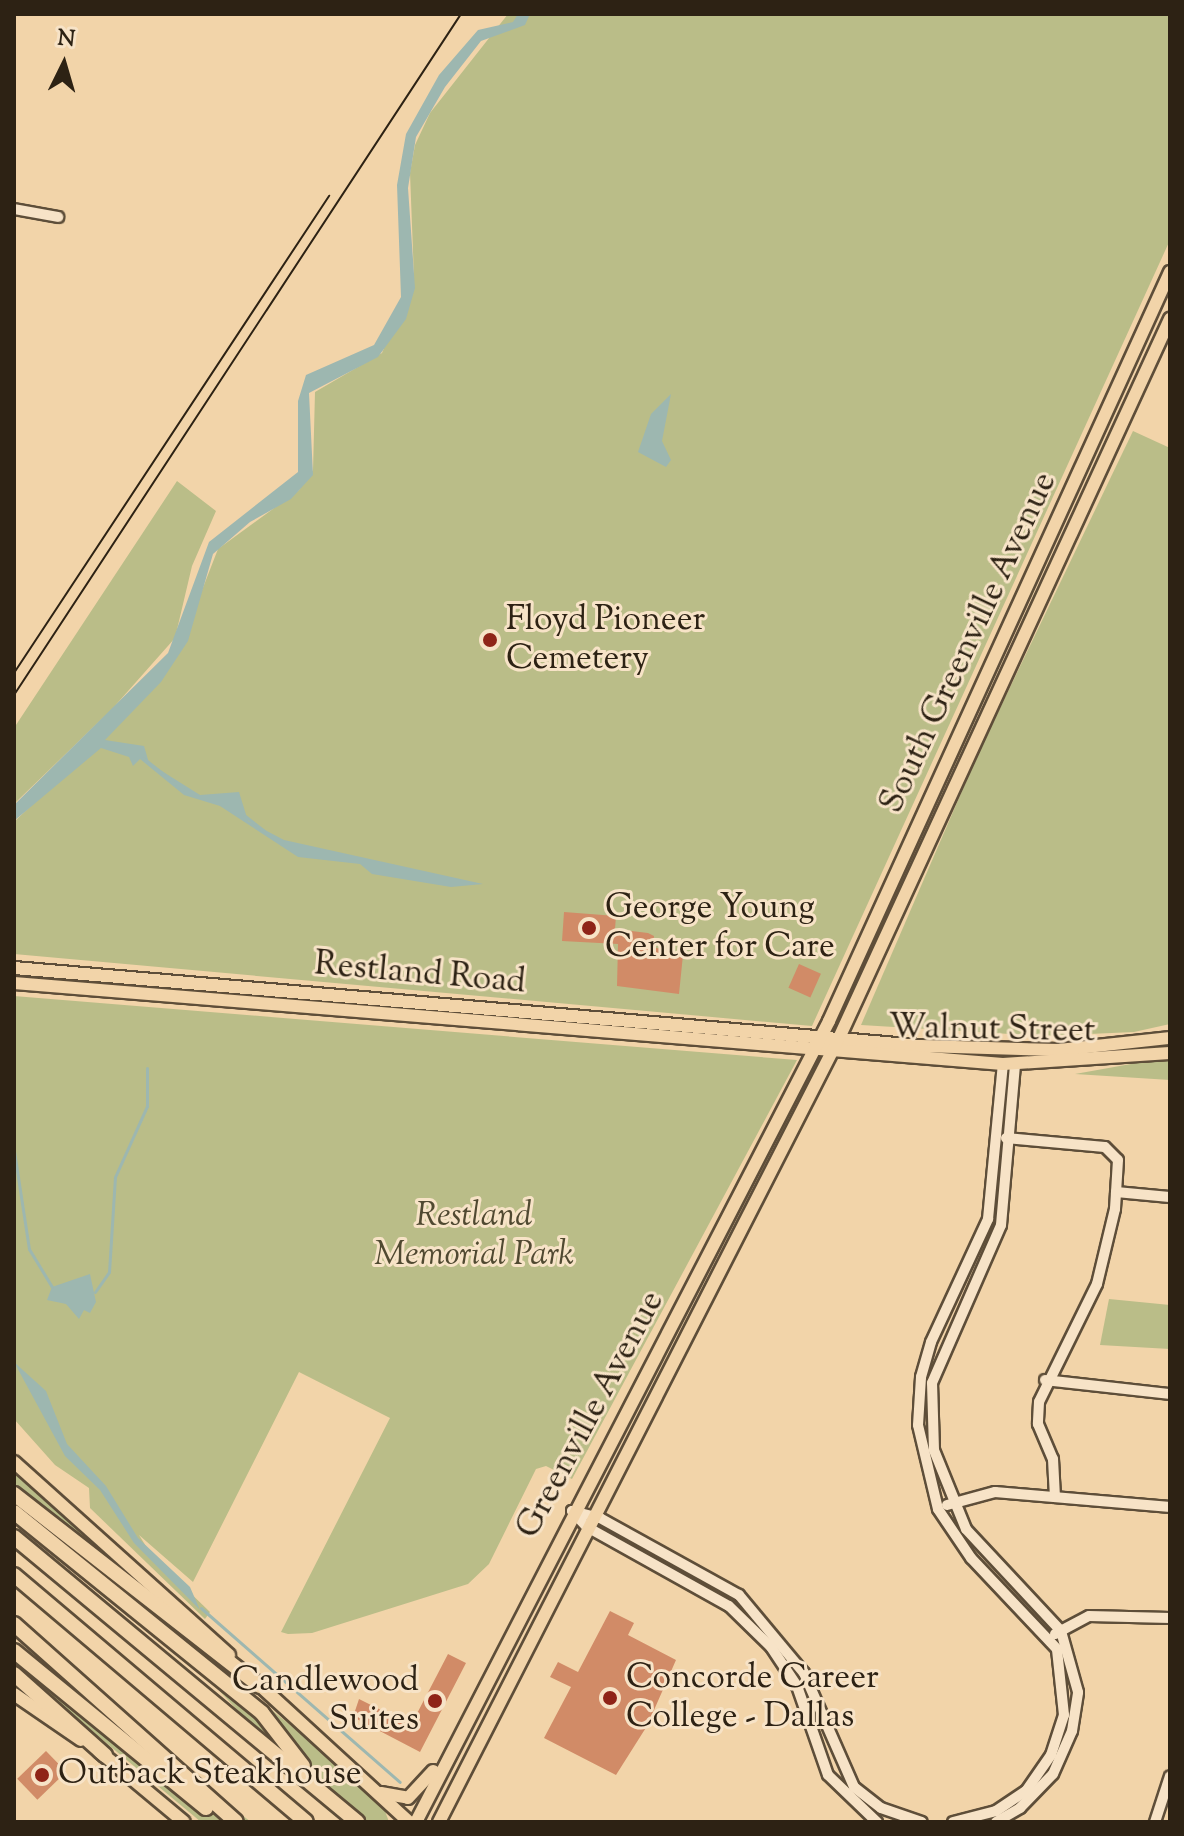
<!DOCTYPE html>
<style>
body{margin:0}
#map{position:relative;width:1184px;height:1836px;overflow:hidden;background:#f2d4a9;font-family:"Sorts Mill Goudy",serif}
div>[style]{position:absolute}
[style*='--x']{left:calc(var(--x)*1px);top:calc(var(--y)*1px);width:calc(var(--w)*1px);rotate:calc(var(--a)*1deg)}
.green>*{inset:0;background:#babd88}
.water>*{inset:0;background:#9db7b0}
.stream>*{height:3px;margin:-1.5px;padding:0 1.5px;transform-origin:1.5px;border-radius:1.5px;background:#9db7b0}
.building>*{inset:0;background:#d18b67;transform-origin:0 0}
.roads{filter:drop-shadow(2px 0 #5e4e39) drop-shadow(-2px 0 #5e4e39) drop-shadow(0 2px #5e4e39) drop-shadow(0 -2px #5e4e39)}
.minor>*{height:10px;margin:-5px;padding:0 5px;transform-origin:5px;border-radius:5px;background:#f7e3c7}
.major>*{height:12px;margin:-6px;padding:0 6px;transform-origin:6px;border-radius:6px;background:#f2d4a9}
.highway>*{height:14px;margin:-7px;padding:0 7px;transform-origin:7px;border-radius:7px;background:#f2d4a9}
.tram>*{height:2px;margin:-1px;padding:0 1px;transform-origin:1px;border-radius:1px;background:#2d2214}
.dots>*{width:22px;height:22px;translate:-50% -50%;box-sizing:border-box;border:4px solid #f7e3c7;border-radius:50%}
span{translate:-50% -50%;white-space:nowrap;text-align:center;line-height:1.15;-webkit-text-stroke:6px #f7e3c7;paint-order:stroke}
.poi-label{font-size:34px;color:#2d2214}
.left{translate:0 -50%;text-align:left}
.right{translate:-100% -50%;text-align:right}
.street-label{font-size:34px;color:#2d2214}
.park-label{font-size:34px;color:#504931;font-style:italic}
.frame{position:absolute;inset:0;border:16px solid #2d2214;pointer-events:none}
.north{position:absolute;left:24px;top:24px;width:80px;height:80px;-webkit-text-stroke:6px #f7e3c7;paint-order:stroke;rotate:5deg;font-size:22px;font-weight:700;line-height:32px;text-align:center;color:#2d2214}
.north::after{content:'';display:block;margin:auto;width:28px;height:36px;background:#2d2214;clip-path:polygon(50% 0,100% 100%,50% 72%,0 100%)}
</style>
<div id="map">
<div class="green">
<i style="clip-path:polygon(508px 14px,1170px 14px,1170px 240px,812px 1026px,14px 954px,14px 822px,153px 689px,178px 652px,218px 549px,299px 490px,313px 470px,315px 392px,382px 353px,414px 278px,410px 173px,415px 145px,430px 113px)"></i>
<i style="clip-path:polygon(1133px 431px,1170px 448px,1170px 1024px,1134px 1032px,1044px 1036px,861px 1025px,978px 754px)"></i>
<i style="clip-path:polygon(177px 481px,216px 511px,192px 566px,175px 638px,113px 708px,14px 804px,14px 728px)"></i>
<i style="clip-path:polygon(14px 996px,797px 1060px,572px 1479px,546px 1466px,536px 1469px,489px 1564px,468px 1584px,312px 1633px,288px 1634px,281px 1632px,390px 1418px,299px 1372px,193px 1582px,139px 1535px,152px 1556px,210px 1612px,205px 1619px,90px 1508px,89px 1488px,55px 1465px,14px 1419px)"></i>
<i style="clip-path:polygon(1170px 1057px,1170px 1080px,1075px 1074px)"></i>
<i style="clip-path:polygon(1109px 1299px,1170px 1305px,1170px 1349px,1100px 1345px)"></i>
<i style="clip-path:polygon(14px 1471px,154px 1595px,14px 1484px)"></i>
<i style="clip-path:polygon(160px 1618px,295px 1729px,385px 1811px,389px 1822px,342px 1822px,154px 1621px)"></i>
<i style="clip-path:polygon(14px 1652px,109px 1712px,251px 1822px,201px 1822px,14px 1666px)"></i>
</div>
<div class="water">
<i style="clip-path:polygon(518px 14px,530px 14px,525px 25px,481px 41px,445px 87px,416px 137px,408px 188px,415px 288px,406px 319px,378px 357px,309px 393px,313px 475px,291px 499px,250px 522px,213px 554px,188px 641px,161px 682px,105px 740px,144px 746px,149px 763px,200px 795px,239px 792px,248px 821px,284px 840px,483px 884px,451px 887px,372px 874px,360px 864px,298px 857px,220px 806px,184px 795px,140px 759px,133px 766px,129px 757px,101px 748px,14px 821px,14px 805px,168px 653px,209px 542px,298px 472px,298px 401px,306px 375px,374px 345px,401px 297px,397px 185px,406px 134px,439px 75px,478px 30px,513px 22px)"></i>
<i style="clip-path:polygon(671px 394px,662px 441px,671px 460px,666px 467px,638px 452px,651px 414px)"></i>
<i style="clip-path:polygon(90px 1274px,96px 1302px,90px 1313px,84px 1310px,79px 1319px,66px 1304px,47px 1300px,52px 1287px)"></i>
<i style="clip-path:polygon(14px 1362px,46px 1391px,67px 1444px,106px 1486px,138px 1538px,190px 1587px,200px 1610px,134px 1543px,100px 1490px,65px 1456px)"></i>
</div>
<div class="stream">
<i style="--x:143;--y:758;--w:52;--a:38"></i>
<i style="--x:245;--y:816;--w:24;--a:38"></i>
<i style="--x:14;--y:1114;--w:10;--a:90"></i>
<i style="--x:14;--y:1151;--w:99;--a:81.3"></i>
<i style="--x:29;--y:1249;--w:44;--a:58.8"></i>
<i style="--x:95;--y:1292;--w:24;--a:-55"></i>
<i style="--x:109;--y:1272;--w:95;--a:-86.4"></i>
<i style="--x:115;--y:1177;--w:78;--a:-65.7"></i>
<i style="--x:147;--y:1106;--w:38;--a:-90"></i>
<i style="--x:201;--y:1608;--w:264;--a:41.2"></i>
</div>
<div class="building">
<i style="clip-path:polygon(564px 912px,616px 916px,615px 929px,648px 933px,654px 936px,653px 947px,683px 955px,679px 994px,617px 986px,618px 944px,562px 941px)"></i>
<i style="left:799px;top:964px;width:24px;height:26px;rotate:24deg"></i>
<i style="clip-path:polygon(610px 1611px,634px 1623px,628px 1635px,676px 1660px,647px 1726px,616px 1775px,544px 1738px,571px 1687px,550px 1677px,558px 1662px,578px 1672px)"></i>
<i style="clip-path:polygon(448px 1654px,466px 1663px,420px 1752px,353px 1717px,359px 1699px,411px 1725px)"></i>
<i style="left:46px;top:1751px;width:29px;height:40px;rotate:46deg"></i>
</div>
<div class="roads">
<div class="minor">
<i style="--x:14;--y:209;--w:45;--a:10.3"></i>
<i style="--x:1006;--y:1138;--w:99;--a:5.2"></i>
<i style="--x:1105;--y:1147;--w:18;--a:45"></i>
<i style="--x:1118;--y:1160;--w:49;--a:93.5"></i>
<i style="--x:1115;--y:1209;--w:77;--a:103.5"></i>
<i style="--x:1097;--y:1284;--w:131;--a:116.2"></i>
<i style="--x:1039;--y:1402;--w:22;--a:93"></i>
<i style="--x:1038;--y:1424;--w:38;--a:67"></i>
<i style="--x:1053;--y:1459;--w:36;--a:87"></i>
<i style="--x:1116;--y:1192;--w:54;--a:5.3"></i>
<i style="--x:1045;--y:1380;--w:126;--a:6.4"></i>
<i style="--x:947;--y:1505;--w:50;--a:-15.2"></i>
<i style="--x:995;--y:1492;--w:176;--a:4.9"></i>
<i style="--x:572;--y:1511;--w:29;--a:14"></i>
<i style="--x:600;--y:1518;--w:159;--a:29"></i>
<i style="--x:739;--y:1595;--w:102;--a:50.2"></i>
<i style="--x:804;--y:1673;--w:124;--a:66.3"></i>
<i style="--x:854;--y:1787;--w:34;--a:38"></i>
<i style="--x:881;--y:1808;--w:43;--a:18.9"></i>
<i style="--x:572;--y:1511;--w:22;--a:47"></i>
<i style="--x:587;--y:1527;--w:162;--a:29.1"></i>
<i style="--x:729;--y:1606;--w:59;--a:44.3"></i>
<i style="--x:771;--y:1647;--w:47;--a:56.3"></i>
<i style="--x:797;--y:1686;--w:94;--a:70.8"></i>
<i style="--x:828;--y:1775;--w:68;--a:43.8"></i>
<i style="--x:1055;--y:1634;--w:38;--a:-28"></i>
<i style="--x:1089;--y:1616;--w:81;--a:1.4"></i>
<i style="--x:953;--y:1822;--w:44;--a:-14.3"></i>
<i style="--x:996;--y:1811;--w:36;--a:-34"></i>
<i style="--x:1026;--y:1791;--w:44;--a:-55.2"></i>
<i style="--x:1051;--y:1755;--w:42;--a:-72"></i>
<i style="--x:1064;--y:1715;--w:66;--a:-96.1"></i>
<i style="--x:1057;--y:1649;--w:125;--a:-133.4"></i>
<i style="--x:971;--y:1558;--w:59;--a:-124"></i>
<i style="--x:938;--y:1509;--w:86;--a:-103.4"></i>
<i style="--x:918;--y:1425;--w:48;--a:-86.4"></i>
<i style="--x:921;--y:1377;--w:36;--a:-74"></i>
<i style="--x:931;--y:1342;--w:136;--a:-65.1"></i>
<i style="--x:988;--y:1219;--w:156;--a:-84.5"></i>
<i style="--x:996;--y:1822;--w:28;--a:-30"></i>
<i style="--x:1020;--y:1808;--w:47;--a:-45.9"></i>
<i style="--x:1053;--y:1774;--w:47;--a:-66.2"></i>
<i style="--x:1072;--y:1731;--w:39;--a:-81"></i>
<i style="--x:1078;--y:1692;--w:63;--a:-105.6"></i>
<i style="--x:1061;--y:1631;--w:139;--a:-133"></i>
<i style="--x:966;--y:1529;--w:85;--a:-112.1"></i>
<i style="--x:934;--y:1450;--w:67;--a:-91.7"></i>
<i style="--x:932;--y:1383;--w:172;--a:-66.4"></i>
<i style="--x:1001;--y:1225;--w:162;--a:-85"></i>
<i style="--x:1155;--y:1822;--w:48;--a:-71.9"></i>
</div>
<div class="major">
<i style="--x:14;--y:968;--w:910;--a:4.92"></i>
<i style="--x:921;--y:1046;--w:138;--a:1.7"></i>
<i style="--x:1059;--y:1050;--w:112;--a:-6.2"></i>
<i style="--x:14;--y:983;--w:992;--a:4.68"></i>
<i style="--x:1003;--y:1064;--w:167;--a:-3.8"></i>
<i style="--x:14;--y:1462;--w:289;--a:41.9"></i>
<i style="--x:253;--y:1679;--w:212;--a:42.5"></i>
<i style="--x:14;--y:1694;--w:81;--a:34.5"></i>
<i style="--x:100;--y:1752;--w:109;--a:39.8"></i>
<i style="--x:381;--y:1793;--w:27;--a:10"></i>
<i style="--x:408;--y:1798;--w:37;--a:-47"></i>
<i style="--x:416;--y:1822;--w:901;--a:-62.72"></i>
<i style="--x:829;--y:1021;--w:823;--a:-65.52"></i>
<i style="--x:439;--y:1822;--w:880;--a:-62.97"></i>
<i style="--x:839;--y:1038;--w:792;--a:-65.28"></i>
</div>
<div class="highway">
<i style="--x:14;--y:1494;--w:312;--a:38"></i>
<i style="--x:14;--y:1512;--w:319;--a:39"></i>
<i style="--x:262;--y:1713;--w:67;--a:52.3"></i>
<i style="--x:14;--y:1537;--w:446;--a:39.7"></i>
<i style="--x:14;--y:1575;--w:382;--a:40.2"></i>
<i style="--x:14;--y:1624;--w:297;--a:41.7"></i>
<i style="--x:14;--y:1651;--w:248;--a:39.3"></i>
<i style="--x:14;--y:1674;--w:122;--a:41.7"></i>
</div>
</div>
<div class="tram">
<i style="--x:14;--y:673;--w:572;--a:-56.56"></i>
<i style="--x:14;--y:695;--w:815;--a:-56.72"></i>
</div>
<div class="dots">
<i style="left:490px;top:640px;background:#8f2418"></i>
<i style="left:589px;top:928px;background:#8f2418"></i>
<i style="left:610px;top:1698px;background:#8f2418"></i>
<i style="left:435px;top:1701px;background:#8f2418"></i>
<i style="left:42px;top:1775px;background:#8f2418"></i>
</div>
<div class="poi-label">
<span class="left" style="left:506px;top:640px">Floyd Pioneer<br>Cemetery</span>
<span class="left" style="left:605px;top:928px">George Young<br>Center for Care</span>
<span class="left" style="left:626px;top:1698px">Concorde Career<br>College - Dallas</span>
<span class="right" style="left:419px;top:1701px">Candlewood<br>Suites</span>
<span class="left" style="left:58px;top:1775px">Outback Steakhouse</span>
</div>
<div class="street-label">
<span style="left:969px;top:643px;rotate:-65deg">South Greenville Avenue</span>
<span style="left:420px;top:974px;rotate:5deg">Restland Road</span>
<span style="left:992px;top:1030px;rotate:1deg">Walnut Street</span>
<span style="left:591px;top:1415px;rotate:-62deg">Greenville Avenue</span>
</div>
<div class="park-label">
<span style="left:474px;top:1236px">Restland<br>Memorial Park</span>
</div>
<div class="frame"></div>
<div class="north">N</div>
</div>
